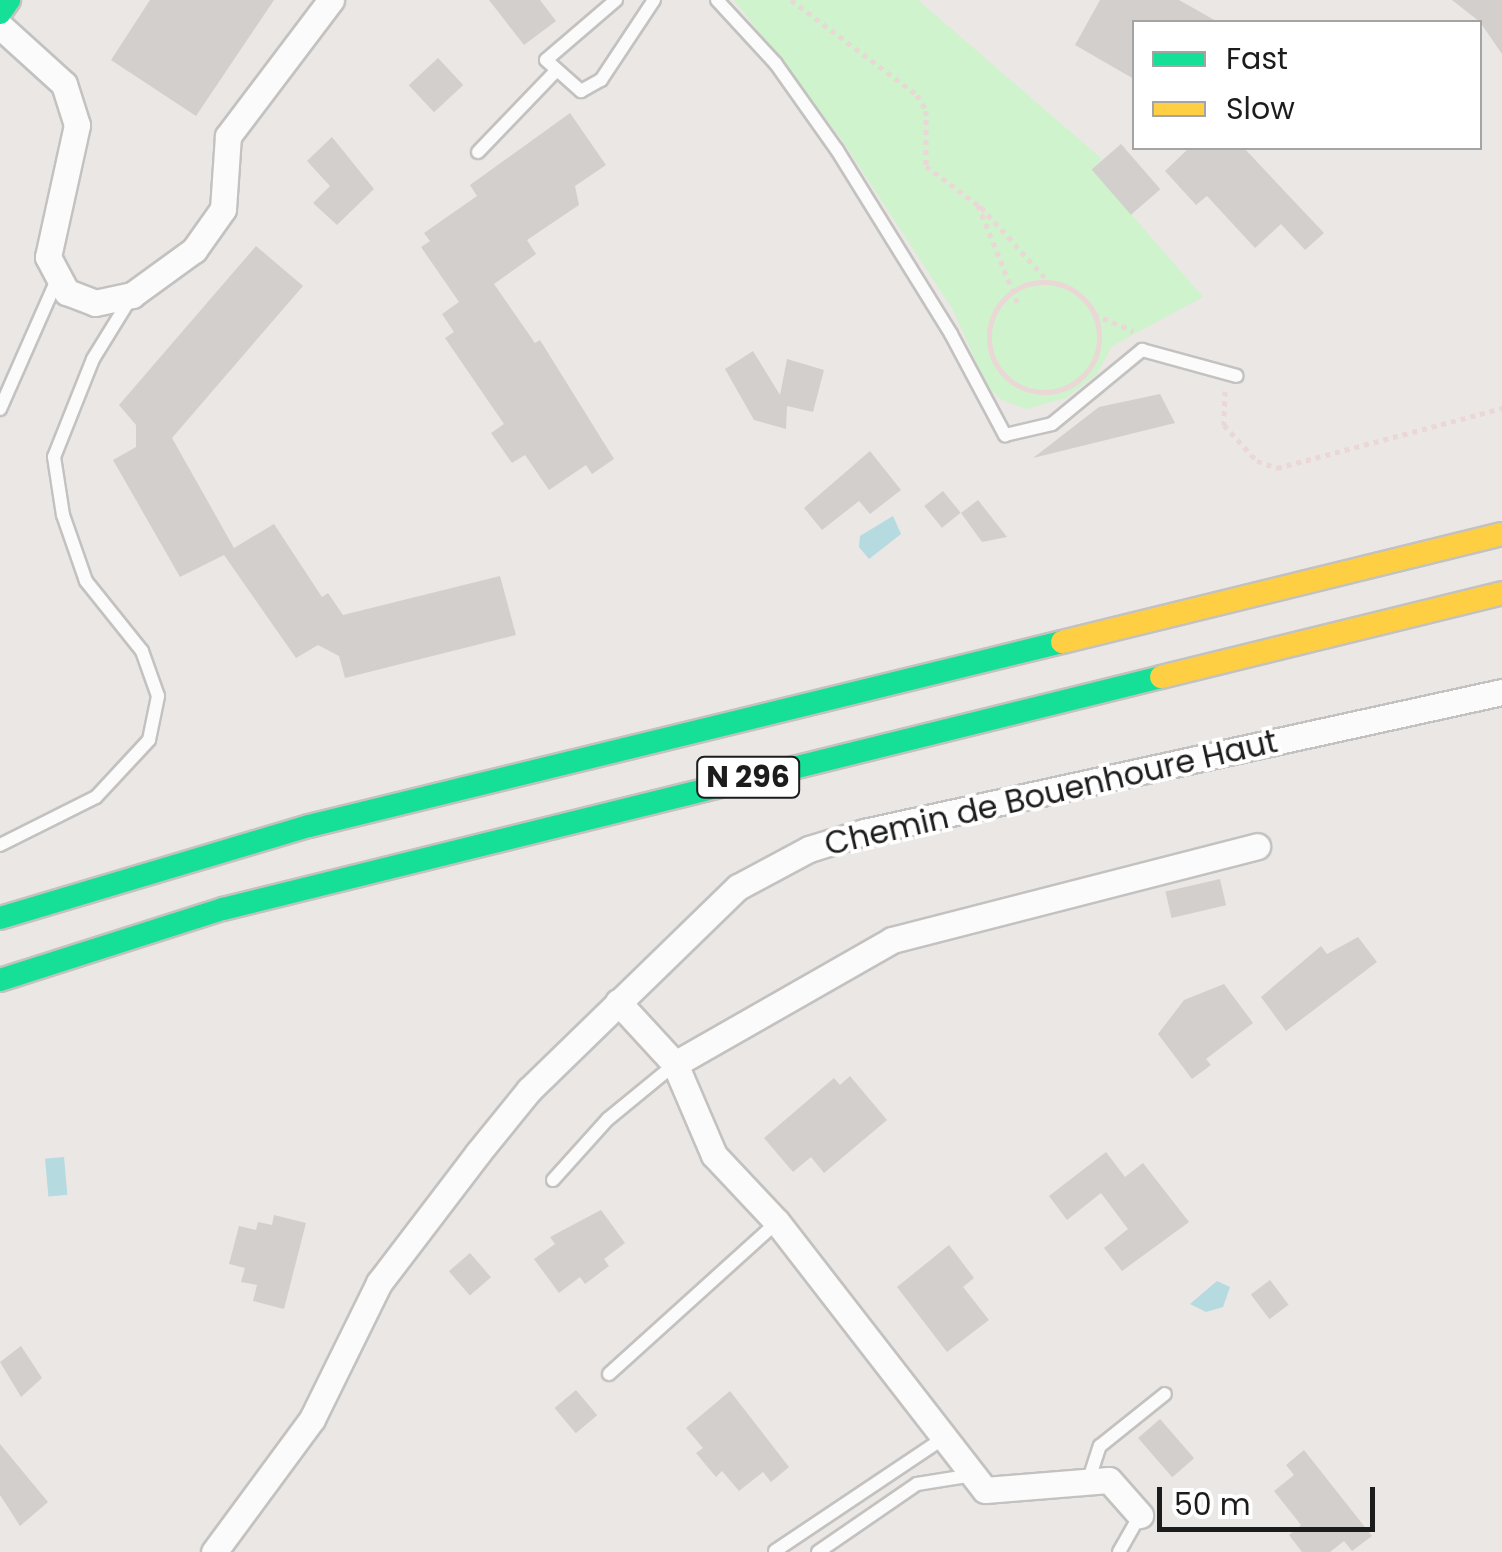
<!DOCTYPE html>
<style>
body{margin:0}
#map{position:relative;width:1502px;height:1552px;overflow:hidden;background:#eae7e4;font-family:Poppins,sans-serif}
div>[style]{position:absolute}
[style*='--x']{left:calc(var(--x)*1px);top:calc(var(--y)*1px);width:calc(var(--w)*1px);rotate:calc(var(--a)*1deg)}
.park>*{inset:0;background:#cff3cc}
.water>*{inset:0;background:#b5dae0;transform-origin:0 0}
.building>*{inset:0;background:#d3cfcd;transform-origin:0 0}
.path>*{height:5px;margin-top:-2.5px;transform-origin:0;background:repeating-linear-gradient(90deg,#ead7d6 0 5px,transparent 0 10px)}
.path>.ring{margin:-2.5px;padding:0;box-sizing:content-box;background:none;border:5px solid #ead7d6;border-radius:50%}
.roads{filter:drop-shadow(2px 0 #c3c2c0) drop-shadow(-2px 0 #c3c2c0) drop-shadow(0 2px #c3c2c0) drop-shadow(0 -2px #c3c2c0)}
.lane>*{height:12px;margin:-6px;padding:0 6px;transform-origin:6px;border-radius:6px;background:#fcfbfb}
.street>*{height:25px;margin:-12.5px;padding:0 12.5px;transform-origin:12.5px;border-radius:12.5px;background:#fcfbfb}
.fast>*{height:22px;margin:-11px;padding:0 11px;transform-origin:11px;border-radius:11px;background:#16e098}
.slow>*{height:22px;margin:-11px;padding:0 11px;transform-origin:11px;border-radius:11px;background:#ffcf43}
span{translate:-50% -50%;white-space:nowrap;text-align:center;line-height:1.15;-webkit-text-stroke:8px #fff;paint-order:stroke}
.shield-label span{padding:2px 8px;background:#fff;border:2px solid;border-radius:8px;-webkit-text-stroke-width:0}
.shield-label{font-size:30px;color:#1c1c1c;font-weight:700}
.street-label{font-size:32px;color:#1c1c1c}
.legend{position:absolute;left:1132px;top:20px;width:350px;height:130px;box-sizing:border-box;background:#fff;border:2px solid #a4a4a4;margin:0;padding:12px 18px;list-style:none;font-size:30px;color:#1c1c1c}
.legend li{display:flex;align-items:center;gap:20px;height:50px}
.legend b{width:50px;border:2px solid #a4a4a4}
.scale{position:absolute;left:1157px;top:1487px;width:218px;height:45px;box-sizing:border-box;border:5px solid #1c1c1c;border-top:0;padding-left:12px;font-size:30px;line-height:35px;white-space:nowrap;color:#1c1c1c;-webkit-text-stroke:8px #fff;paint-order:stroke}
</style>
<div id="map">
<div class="park">
<i style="clip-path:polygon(734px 0,918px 0,1102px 159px,1092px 169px,1203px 297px,1112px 346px,1097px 374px,1066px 398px,1026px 409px,1002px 400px,987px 386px,953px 310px,842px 140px)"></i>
</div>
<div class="water">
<i style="clip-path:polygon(893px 516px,901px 534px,869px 559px,859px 547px,860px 536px)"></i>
<i style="left:64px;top:1157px;width:38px;height:19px;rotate:85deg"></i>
<i style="clip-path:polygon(1217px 1281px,1230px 1287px,1223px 1307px,1206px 1312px,1190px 1304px)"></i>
</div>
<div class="building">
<i style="clip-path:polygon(150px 0,274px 0,196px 116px,111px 60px)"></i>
<i style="clip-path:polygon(489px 0,540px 0,556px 21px,524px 45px)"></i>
<i style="clip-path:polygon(1100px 0,1179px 0,1218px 22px,1134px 22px,1134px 79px,1075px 45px)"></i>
<i style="clip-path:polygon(1452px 0,1502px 0,1502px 54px,1480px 22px)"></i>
<i style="left:438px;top:58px;width:37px;height:40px;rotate:47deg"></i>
<i style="clip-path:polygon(570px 113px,606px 165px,575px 186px,579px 205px,527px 240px,536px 254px,494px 284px,535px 343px,540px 340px,614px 459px,592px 474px,586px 465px,549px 490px,525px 455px,512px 463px,491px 433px,504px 424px,445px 338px,454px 332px,442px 314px,459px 302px,421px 247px,430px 241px,424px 233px,477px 196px,470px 185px)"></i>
<i style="clip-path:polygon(332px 137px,374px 189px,337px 225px,313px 203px,330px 186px,307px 161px)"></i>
<i style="left:1121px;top:144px;width:60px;height:39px;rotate:49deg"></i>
<i style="clip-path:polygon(1189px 148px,1244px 148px,1324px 233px,1305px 250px,1281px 224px,1255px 248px,1207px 196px,1196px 205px,1165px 171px)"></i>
<i style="clip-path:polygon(256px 246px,303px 286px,172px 438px,234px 548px,274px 524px,322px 597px,328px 593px,343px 615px,500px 576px,516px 635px,345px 678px,339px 656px,318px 645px,296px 658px,224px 555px,180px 577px,113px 460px,136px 447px,136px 425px,119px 405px)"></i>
<i style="clip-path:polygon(753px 351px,780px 395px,787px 359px,824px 370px,813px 412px,787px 406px,786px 429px,754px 420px,725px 369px)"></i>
<i style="clip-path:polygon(1160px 394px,1175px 423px,1033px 458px,1099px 407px)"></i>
<i style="clip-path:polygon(870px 451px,901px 490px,870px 514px,859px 501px,822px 530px,804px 508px)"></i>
<i style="left:943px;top:491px;width:28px;height:24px;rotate:51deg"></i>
<i style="clip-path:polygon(978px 500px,1007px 537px,982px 542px,961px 513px)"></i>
<i style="left:1220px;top:879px;width:27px;height:56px;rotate:77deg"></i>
<i style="clip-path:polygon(1358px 937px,1377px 962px,1286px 1031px,1261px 997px,1321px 946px,1327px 954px)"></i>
<i style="clip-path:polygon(1224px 984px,1253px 1023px,1206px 1059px,1211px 1065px,1192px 1079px,1158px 1034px,1184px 1000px)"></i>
<i style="clip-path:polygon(850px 1076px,887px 1120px,824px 1173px,811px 1157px,793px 1172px,764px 1138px,834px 1078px,840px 1085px)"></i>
<i style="clip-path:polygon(1106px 1152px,1125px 1177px,1143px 1163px,1189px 1222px,1122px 1271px,1104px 1248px,1128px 1229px,1101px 1193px,1067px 1220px,1049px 1196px)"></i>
<i style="clip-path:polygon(601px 1210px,625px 1243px,604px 1259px,609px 1266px,585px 1284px,580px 1277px,559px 1293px,534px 1259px,555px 1244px,550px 1237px)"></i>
<i style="clip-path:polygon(274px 1215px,306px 1223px,284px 1309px,253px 1301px,257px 1285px,241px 1282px,245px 1268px,229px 1264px,239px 1226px,256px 1230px,258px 1222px,272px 1225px)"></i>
<i style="clip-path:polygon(949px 1245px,974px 1278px,963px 1287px,989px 1320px,947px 1352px,897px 1287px)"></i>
<i style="left:470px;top:1253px;width:32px;height:28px;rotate:49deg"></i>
<i style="left:1270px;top:1280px;width:31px;height:24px;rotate:53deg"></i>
<i style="clip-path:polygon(21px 1346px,42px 1378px,21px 1397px,0 1362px)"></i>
<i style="left:576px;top:1390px;width:33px;height:28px;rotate:50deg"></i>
<i style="clip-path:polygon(730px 1391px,789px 1467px,771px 1482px,763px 1472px,739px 1491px,722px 1471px,716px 1477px,705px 1464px,696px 1453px,703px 1448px,686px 1428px)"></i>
<i style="left:1160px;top:1419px;width:52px;height:29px;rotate:49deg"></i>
<i style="clip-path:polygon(0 1444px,48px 1502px,20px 1526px,0 1495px)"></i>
<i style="clip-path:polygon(1304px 1450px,1372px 1536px,1352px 1551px,1344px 1541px,1330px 1552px,1302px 1552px,1289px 1535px,1301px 1525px,1274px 1491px,1294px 1475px,1286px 1465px)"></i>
</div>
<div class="path">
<i style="--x:791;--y:0;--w:158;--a:37"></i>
<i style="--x:917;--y:95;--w:17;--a:59"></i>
<i style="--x:926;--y:110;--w:56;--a:90"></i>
<i style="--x:926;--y:166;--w:65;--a:36.9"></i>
<i style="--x:978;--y:205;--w:105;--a:68.1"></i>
<i style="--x:981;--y:207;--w:101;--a:47.8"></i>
<i class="ring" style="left:989px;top:282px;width:105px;height:105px"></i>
<i style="--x:1094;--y:314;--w:43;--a:23.6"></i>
<i style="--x:1225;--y:391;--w:34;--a:92"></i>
<i style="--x:1224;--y:425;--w:49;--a:47.5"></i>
<i style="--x:1257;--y:461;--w:21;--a:19"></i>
<i style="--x:1277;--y:468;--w:233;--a:-14.9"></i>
</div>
<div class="roads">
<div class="lane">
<i style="--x:616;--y:0;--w:92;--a:139.4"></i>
<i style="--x:546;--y:60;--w:47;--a:41.5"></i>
<i style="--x:581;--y:91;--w:23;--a:-29"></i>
<i style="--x:601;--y:80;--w:96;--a:-56.5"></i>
<i style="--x:717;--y:0;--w:87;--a:47.3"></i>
<i style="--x:776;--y:64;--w:105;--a:54.7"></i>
<i style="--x:837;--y:150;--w:216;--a:58.2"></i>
<i style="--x:951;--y:334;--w:115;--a:61.9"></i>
<i style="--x:1005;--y:435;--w:48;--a:-13.2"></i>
<i style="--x:1052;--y:424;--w:117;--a:-39.4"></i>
<i style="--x:1142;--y:350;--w:98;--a:15.3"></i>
<i style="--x:478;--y:152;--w:111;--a:-46.1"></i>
<i style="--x:0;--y:409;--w:141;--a:-66.2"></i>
<i style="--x:0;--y:845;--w:107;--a:-26.6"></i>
<i style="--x:96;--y:797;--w:78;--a:-47.1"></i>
<i style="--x:149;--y:740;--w:45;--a:-78.4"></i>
<i style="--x:158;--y:696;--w:48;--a:-109.6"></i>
<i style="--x:142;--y:651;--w:90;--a:-128.7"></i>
<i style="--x:86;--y:581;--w:70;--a:-109.2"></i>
<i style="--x:63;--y:515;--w:59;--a:-98.8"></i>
<i style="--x:54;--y:457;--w:105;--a:-68.3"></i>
<i style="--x:93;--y:359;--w:70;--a:-58.3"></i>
<i style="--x:553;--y:1180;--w:82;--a:-48"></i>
<i style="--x:608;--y:1119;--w:87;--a:-39.4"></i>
<i style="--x:609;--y:1374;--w:227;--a:-42.1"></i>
<i style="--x:1088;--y:1482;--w:38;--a:-72"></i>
<i style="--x:1100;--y:1446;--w:83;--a:-38.7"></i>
<i style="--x:775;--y:1551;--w:203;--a:-33.8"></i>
<i style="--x:818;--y:1552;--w:120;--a:-34.5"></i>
<i style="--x:917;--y:1484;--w:57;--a:-9.1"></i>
<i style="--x:1119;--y:1552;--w:43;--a:-60.4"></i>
</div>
<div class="street">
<i style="--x:0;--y:26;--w:86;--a:42.2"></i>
<i style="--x:64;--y:84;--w:43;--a:72.4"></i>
<i style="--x:77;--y:125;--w:135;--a:102.4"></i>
<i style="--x:48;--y:257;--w:40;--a:62"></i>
<i style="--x:67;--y:292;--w:30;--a:21"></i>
<i style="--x:95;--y:303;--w:38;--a:-12"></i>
<i style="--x:132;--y:295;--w:77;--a:-36"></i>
<i style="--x:194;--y:250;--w:50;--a:-54.7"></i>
<i style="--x:223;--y:209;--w:73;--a:-86.1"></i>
<i style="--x:228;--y:136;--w:171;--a:-52.9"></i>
<i style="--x:618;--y:1002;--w:84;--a:47.4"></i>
<i style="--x:675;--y:1064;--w:250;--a:-29.7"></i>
<i style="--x:892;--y:940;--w:377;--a:-14.4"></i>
<i style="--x:675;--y:1064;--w:99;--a:66.8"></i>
<i style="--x:714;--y:1155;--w:92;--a:46.8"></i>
<i style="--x:777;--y:1222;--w:339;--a:52.2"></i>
<i style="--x:985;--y:1490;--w:124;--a:-4.6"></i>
<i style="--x:1109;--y:1480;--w:47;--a:48.5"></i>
<i style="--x:214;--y:1552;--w:165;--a:-53.6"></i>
<i style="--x:312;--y:1419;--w:152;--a:-63.8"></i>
<i style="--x:379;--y:1283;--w:163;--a:-52.7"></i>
<i style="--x:478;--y:1153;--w:81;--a:-51"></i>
<i style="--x:529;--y:1090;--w:291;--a:-44.2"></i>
<i style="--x:738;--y:887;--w:81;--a:-28.2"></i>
<i style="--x:809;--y:849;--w:58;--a:-17.2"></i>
<i style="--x:864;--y:832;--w:653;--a:-12.38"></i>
</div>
<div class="fast">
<i style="--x:0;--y:13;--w:16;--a:-55"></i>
<i style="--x:0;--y:918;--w:322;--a:-16.6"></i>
<i style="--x:309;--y:826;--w:775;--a:-13.73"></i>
<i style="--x:0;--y:980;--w:234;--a:-17.7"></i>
<i style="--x:223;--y:909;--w:966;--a:-13.89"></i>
</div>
<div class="slow">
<i style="--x:1062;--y:642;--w:453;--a:-13.8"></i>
<i style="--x:1161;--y:677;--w:351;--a:-13.8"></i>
</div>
</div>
<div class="shield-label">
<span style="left:748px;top:777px">N 296</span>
</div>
<div class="street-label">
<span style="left:1051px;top:793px;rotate:-13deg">Chemin de Bouenhoure Haut</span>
</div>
<ul class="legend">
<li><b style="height:12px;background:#16e098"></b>Fast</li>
<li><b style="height:12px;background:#ffcf43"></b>Slow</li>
</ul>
<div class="scale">50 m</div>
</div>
